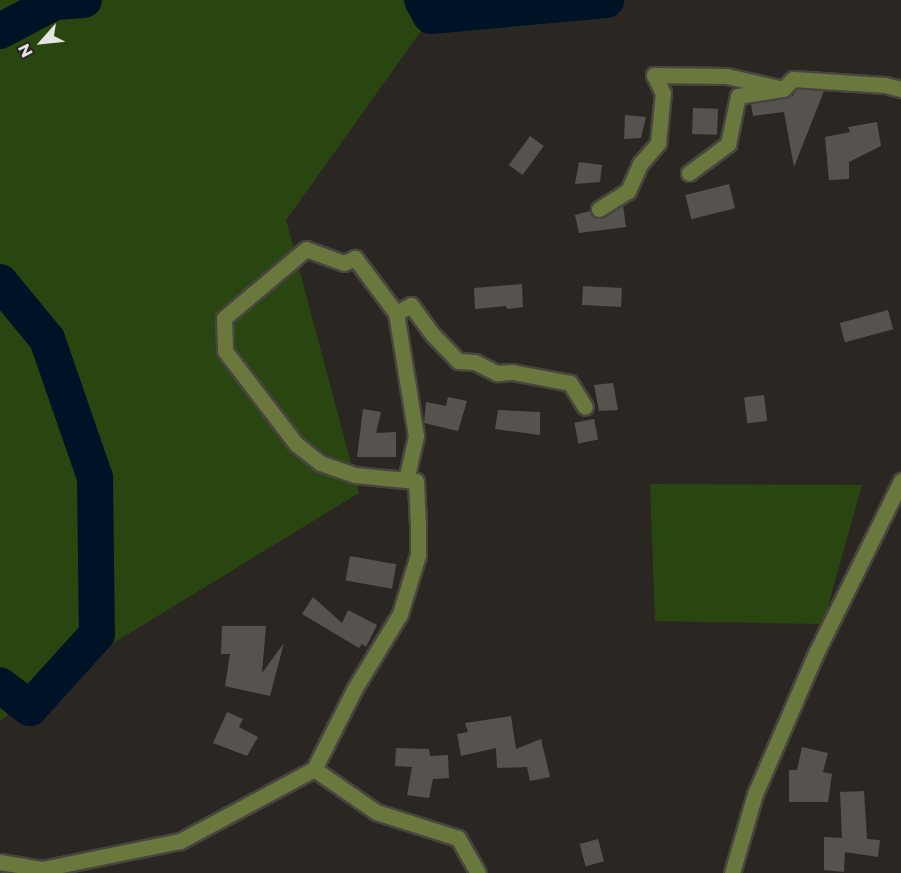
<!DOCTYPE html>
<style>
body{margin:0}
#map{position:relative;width:901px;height:873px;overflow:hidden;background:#2a2723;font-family:Montserrat,sans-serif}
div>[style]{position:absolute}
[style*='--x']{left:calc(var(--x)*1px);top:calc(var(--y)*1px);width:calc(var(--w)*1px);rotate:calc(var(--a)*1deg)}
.green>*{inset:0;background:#294610}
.river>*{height:36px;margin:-18px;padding:0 18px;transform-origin:18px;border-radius:18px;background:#001326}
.building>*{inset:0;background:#56534e;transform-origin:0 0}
.roads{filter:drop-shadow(2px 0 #484541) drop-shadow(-2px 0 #484541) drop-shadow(0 2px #484541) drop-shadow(0 -2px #484541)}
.minor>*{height:15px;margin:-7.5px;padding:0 7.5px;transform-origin:7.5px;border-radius:7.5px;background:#6b783d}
span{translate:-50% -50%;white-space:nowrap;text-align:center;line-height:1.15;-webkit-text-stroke:4.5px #2a2723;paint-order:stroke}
.north{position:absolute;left:12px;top:12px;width:60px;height:60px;-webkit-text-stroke:4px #2a2723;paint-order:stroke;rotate:243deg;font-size:16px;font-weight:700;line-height:24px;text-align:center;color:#e5e4e1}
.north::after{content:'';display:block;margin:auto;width:21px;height:27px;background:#e5e4e1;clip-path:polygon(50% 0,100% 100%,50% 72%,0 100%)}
</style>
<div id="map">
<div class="green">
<i style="clip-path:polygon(0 0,443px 0,286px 220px,359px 493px,56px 678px,0 721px)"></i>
<i style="clip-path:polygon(650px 484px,862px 485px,823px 624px,655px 621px)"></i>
</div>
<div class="river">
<i style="--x:422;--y:0;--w:18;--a:61"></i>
<i style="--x:431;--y:16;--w:176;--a:-5.2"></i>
<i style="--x:0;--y:31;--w:62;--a:-27.8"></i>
<i style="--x:55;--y:2;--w:29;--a:-4"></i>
<i style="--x:0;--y:282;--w:74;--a:50.5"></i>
<i style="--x:47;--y:339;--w:147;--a:70.9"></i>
<i style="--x:95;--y:478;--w:156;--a:89.3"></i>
<i style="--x:97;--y:634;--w:100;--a:132.2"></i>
<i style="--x:30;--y:708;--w:38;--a:-143"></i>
</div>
<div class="building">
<i style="clip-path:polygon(797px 89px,824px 91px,794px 167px,784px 112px,753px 116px,751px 104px,786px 98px,793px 96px)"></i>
<i style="left:693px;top:108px;width:25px;height:26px;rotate:2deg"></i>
<i style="clip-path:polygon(625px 115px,646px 117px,641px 138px,624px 139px)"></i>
<i style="clip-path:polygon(877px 122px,881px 146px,849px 162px,849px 179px,829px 180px,825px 137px,850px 132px,848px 127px)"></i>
<i style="left:530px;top:136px;width:17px;height:36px;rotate:36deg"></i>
<i style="clip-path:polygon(579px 162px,602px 165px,600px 182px,575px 184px)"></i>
<i style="left:729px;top:184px;width:25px;height:45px;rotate:76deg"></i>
<i style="clip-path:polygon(623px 205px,626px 227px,579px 233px,575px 215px,590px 211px,594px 217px,600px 219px)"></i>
<i style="clip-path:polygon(522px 284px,523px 307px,507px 309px,506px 306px,475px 309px,474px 288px)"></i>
<i style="left:583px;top:286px;width:39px;height:19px;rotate:3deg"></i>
<i style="left:888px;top:310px;width:20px;height:50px;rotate:75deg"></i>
<i style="clip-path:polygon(613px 383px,618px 410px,599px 411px,594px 385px)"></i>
<i style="left:764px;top:395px;width:26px;height:20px;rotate:83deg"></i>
<i style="clip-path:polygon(448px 397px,467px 401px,458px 431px,424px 423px,426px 402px,446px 406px)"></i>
<i style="clip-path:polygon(363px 409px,381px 412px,376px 433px,396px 432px,396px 457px,357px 457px)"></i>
<i style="clip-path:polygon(498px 410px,540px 412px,540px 435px,495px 429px)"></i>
<i style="left:594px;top:419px;width:21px;height:20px;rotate:79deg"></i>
<i style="left:350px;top:556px;width:47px;height:25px;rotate:10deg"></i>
<i style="clip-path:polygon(313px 597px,342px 623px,348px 610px,377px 625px,366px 647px,362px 644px,359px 648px,302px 614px)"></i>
<i style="clip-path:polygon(222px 626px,266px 626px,262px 673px,284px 643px,270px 696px,225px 686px,230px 654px,221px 654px)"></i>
<i style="clip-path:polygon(227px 712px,243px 719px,239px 727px,258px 737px,247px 756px,213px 743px)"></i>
<i style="clip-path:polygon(511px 716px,516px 749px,541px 739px,550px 777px,530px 781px,527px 767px,497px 768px,496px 748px,461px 756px,457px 734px,468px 732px,465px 723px)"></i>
<i style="clip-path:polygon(802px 747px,828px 753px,823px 772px,832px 774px,828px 802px,789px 802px,789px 770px,797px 770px)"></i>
<i style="clip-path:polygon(396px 748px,429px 749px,430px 756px,448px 755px,449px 778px,433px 779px,429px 798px,407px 795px,412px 767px,395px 766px)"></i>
<i style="clip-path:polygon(864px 791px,867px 839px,880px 840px,878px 857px,845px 852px,844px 872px,824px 870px,824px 837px,842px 838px,840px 792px)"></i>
<i style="left:598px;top:839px;width:23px;height:19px;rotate:75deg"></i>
</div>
<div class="roads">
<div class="minor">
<i style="--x:689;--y:173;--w:49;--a:-36.6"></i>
<i style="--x:728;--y:144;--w:49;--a:-78.2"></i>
<i style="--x:738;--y:96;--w:46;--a:-8.8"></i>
<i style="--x:783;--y:89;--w:14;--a:-45"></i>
<i style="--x:793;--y:79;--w:92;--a:3.7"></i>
<i style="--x:885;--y:85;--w:16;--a:14"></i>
<i style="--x:599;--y:209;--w:34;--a:-32"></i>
<i style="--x:628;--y:191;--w:30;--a:-66"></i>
<i style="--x:640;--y:164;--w:28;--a:-49"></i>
<i style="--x:658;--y:143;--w:50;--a:-84.3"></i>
<i style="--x:663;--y:93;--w:20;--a:-117"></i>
<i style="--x:654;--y:75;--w:73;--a:0.8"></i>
<i style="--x:727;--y:76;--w:57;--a:13.1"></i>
<i style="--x:396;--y:313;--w:17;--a:-28"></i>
<i style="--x:411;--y:305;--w:37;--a:54"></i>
<i style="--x:433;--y:335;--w:36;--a:46"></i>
<i style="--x:458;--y:361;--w:17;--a:3"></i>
<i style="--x:475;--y:362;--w:25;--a:27"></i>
<i style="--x:497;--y:373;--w:15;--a:-4"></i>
<i style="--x:512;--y:372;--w:59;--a:10.7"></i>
<i style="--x:570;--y:383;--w:28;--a:58"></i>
<i style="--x:406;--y:480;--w:45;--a:-77.2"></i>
<i style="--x:416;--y:436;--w:125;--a:-99.2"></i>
<i style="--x:396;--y:313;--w:69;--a:-126.7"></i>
<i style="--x:355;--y:258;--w:12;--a:156"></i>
<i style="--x:344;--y:263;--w:40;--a:-159.8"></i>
<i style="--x:306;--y:249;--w:107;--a:139.9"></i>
<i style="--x:224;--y:318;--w:33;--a:88"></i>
<i style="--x:225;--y:351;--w:117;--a:52.6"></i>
<i style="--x:296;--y:444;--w:31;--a:38"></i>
<i style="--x:320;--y:463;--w:37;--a:19"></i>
<i style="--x:355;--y:475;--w:61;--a:5.6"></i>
<i style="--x:416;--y:481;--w:44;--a:87.4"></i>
<i style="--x:418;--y:525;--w:30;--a:90"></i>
<i style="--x:418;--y:555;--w:62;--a:107"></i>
<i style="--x:400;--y:614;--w:87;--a:121.3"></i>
<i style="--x:355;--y:688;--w:91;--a:116.8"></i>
<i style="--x:314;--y:769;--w:75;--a:34.7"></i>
<i style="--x:376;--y:812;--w:86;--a:17.6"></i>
<i style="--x:458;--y:838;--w:40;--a:60.3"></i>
<i style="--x:0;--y:862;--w:43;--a:9.5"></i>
<i style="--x:42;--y:869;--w:141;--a:-11.5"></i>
<i style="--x:180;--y:841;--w:152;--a:-28.2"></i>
<i style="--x:732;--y:873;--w:82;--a:-73.8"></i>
<i style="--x:755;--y:794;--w:156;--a:-66.6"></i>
<i style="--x:817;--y:651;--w:190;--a:-63.7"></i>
</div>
</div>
<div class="north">N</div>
</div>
